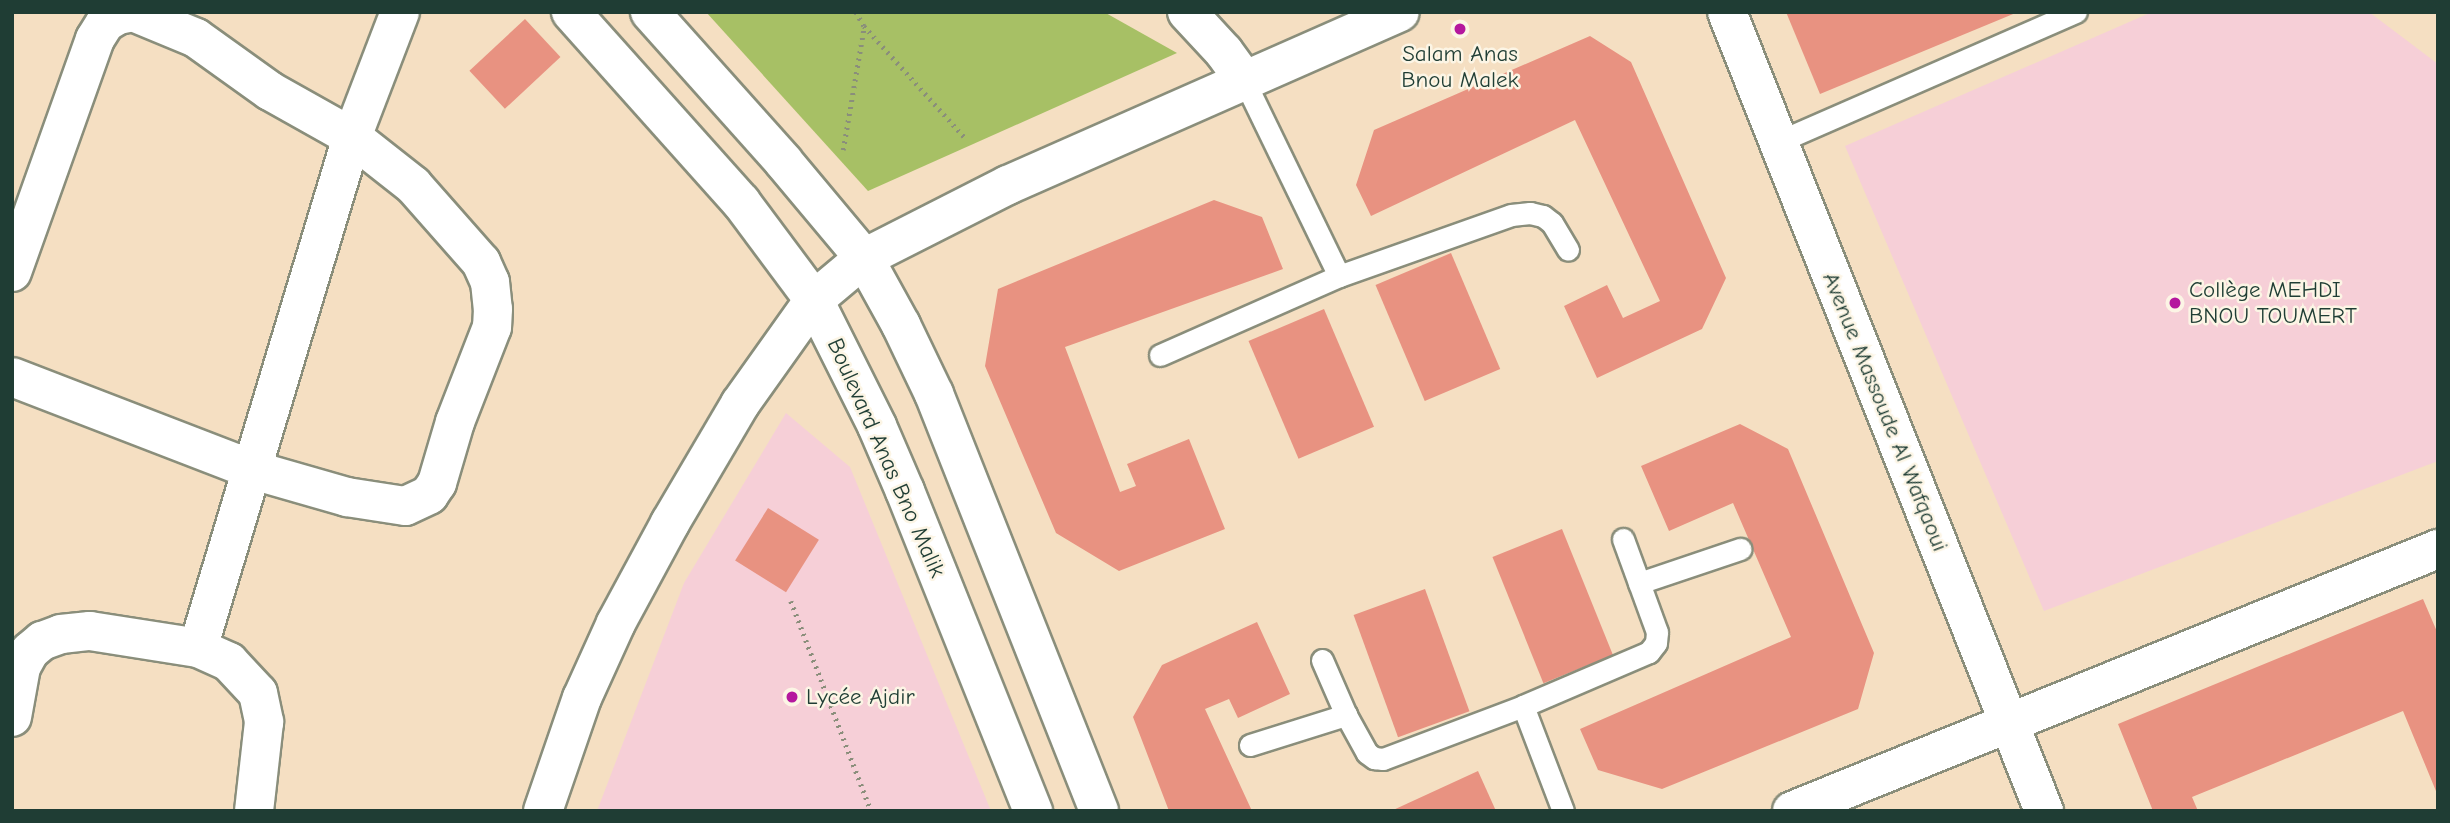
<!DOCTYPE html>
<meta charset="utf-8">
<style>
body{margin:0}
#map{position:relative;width:2450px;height:823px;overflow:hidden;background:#f5dfc2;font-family:"Comic Neue",sans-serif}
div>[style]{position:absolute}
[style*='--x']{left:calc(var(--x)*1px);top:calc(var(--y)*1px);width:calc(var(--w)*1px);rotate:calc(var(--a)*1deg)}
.built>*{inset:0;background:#f6cfd7}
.green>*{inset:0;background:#a7c065}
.building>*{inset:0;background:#e89281;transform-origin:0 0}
.path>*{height:4.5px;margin-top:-2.25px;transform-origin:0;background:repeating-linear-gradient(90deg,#8a8e7b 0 2px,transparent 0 7px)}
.roads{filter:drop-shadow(2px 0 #8a8e7b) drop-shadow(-2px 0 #8a8e7b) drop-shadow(0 2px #8a8e7b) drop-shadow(0 -2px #8a8e7b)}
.service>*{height:21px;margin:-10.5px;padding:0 10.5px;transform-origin:10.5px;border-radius:10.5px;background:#fff}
.minor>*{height:38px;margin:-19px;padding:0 19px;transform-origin:19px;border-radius:19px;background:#fff}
.tertiary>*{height:38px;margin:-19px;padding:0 19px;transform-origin:19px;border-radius:19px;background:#fff}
.dots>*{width:19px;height:19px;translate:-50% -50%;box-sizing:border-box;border:4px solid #fcf5e5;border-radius:50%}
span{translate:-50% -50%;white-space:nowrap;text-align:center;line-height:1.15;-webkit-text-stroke:5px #fcf5e5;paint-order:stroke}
.poi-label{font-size:23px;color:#1f3d34}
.left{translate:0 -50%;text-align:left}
.street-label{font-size:23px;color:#1f3d34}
.frame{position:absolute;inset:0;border:14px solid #1f3d34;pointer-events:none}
</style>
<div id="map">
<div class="built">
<i style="clip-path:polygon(2152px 12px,2369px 12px,2438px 64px,2438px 461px,2044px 611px,1845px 146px)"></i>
<i style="clip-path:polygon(786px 413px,850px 467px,991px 811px,597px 811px,684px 583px)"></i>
</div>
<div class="green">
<i style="clip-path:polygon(706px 12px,1104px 12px,1177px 53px,868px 191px)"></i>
</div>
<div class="building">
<i style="clip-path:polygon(1786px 12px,2018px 12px,1820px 94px)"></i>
<i style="left:525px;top:19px;width:52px;height:76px;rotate:47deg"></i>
<i style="clip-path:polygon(1590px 36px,1631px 62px,1726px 278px,1702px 329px,1597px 378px,1564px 306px,1607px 285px,1623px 318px,1660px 301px,1575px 120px,1371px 216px,1356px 185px,1374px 130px)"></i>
<i style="clip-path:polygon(1214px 200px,1262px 217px,1283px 269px,1065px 347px,1120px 492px,1136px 486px,1127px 464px,1189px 439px,1225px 529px,1119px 571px,1056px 533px,985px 366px,998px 289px)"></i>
<i style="left:1451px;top:253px;width:126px;height:82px;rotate:67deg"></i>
<i style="left:1324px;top:309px;width:128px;height:82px;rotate:67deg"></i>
<i style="clip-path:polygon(1740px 424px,1788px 449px,1874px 653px,1858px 709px,1662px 789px,1598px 770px,1580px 729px,1791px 637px,1733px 503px,1669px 531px,1641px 466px)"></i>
<i style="left:768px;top:508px;width:60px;height:62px;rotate:32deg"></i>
<i style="left:1562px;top:529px;width:136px;height:75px;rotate:68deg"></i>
<i style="left:1425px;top:589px;width:130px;height:76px;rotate:70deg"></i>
<i style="clip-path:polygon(2423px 599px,2438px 634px,2438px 796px,2403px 711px,2192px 797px,2198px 811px,2153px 811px,2118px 724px)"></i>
<i style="clip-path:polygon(1257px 622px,1290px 694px,1238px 718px,1229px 699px,1205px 709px,1252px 811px,1169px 811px,1133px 717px,1162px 665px)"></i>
<i style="clip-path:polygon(1478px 771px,1496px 811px,1391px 811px)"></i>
</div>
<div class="path">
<i style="--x:856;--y:12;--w:16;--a:60"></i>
<i style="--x:864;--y:26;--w:152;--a:47.9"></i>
<i style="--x:843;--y:150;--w:125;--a:-80.3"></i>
<i style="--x:791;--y:601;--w:225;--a:69.1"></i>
</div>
<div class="roads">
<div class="service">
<i style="--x:1778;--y:142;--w:325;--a:-23.6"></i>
<i style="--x:1339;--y:276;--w:182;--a:-19.5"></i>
<i style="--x:1511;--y:215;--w:19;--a:-6"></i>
<i style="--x:1530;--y:213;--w:13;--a:13"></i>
<i style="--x:1543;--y:216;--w:11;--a:38"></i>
<i style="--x:1552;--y:223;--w:31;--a:59"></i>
<i style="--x:1160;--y:355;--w:196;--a:-23.8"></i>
<i style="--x:1339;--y:276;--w:218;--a:-115.9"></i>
<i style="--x:1639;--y:583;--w:107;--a:-18.6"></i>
<i style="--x:1322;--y:660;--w:60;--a:66.4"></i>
<i style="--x:1346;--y:715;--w:43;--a:61.1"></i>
<i style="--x:1367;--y:753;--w:9;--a:36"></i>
<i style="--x:1374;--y:758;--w:9;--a:6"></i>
<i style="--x:1383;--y:759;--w:150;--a:-20.7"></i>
<i style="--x:1523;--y:706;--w:137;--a:-23.2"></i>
<i style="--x:1649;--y:652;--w:11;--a:-52"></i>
<i style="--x:1656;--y:643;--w:11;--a:-85"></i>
<i style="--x:1657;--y:632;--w:99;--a:-110.1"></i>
<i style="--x:1523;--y:706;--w:112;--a:69.1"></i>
<i style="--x:1250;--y:745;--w:101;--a:-17.4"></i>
</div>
<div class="minor">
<i style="--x:1187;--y:12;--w:54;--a:47.2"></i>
<i style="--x:1224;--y:52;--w:34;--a:54"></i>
<i style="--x:1727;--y:12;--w:860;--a:68.36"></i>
<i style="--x:12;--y:272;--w:247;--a:-70.4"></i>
<i style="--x:95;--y:39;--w:19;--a:-58"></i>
<i style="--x:105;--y:23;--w:15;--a:-32"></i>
<i style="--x:118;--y:15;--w:15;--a:-11"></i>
<i style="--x:133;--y:12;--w:68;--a:22.4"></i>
<i style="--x:196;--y:38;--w:91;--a:35.6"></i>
<i style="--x:270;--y:91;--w:94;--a:29.3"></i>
<i style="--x:352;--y:137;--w:78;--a:38.2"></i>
<i style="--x:413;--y:185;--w:103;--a:48.6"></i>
<i style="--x:481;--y:262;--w:22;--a:66"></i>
<i style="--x:490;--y:282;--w:27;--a:84"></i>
<i style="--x:493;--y:309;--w:18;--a:93"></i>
<i style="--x:492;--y:327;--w:102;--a:111.3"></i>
<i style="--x:455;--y:422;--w:64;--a:106.4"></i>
<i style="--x:437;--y:483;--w:14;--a:124"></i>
<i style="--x:429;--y:495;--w:26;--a:155"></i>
<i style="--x:405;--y:506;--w:59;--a:-171.2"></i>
<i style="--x:347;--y:497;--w:98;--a:-164"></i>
<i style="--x:253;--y:470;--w:258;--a:-158.9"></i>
<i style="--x:198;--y:648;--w:534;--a:-73.23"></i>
<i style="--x:352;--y:137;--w:134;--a:-69"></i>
<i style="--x:12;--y:717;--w:51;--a:-79.8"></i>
<i style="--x:21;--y:667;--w:18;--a:-61"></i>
<i style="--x:30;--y:651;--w:16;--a:-40"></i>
<i style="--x:42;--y:641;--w:20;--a:-20"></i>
<i style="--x:61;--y:634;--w:29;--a:-6"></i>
<i style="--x:90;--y:631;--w:109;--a:8.9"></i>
<i style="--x:198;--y:648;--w:34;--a:24"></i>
<i style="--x:229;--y:662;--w:42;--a:46.9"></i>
<i style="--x:258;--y:693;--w:30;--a:78"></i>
<i style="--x:264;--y:722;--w:90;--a:96.4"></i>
<i style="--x:543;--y:811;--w:120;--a:-71"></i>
<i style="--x:582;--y:698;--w:82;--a:-65.6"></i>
<i style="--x:616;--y:623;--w:114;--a:-61.6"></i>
<i style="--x:670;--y:523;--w:138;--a:-59.5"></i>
<i style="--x:740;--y:404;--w:128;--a:-54.6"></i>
<i style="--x:814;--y:300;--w:65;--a:-40"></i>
<i style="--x:864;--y:258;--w:161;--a:-26.9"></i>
<i style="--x:1008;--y:185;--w:428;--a:-23.8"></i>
<i style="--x:1792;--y:811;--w:697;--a:-22.08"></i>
</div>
<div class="tertiary">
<i style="--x:571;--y:12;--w:255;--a:48.2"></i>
<i style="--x:741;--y:202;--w:122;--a:53.3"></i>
<i style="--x:814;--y:300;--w:141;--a:63.4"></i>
<i style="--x:877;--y:426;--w:71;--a:66.7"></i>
<i style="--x:905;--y:491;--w:345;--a:68.2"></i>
<i style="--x:650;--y:12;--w:200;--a:48.2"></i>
<i style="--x:783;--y:161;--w:126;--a:50.1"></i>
<i style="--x:864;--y:258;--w:77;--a:61.1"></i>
<i style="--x:901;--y:325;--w:76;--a:64.4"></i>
<i style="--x:934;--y:394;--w:448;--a:68.4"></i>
</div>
</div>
<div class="dots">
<i style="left:1460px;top:29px;background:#b5179e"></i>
<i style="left:2175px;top:303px;background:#b5179e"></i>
<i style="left:792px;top:697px;background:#b5179e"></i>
</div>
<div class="poi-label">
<span style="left:1460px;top:67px">Salam Anas<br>Bnou Malek</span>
<span class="left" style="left:2189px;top:303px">Collège MEHDI<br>BNOU TOUMERT</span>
<span class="left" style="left:806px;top:697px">Lycée Ajdir</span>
</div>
<div class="street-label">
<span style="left:1885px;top:412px;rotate:68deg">Avenue Massoude Al Wafqaoui</span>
<span style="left:886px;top:458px;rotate:66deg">Boulevard Anas Bno Malik</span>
</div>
<div class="frame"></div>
</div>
